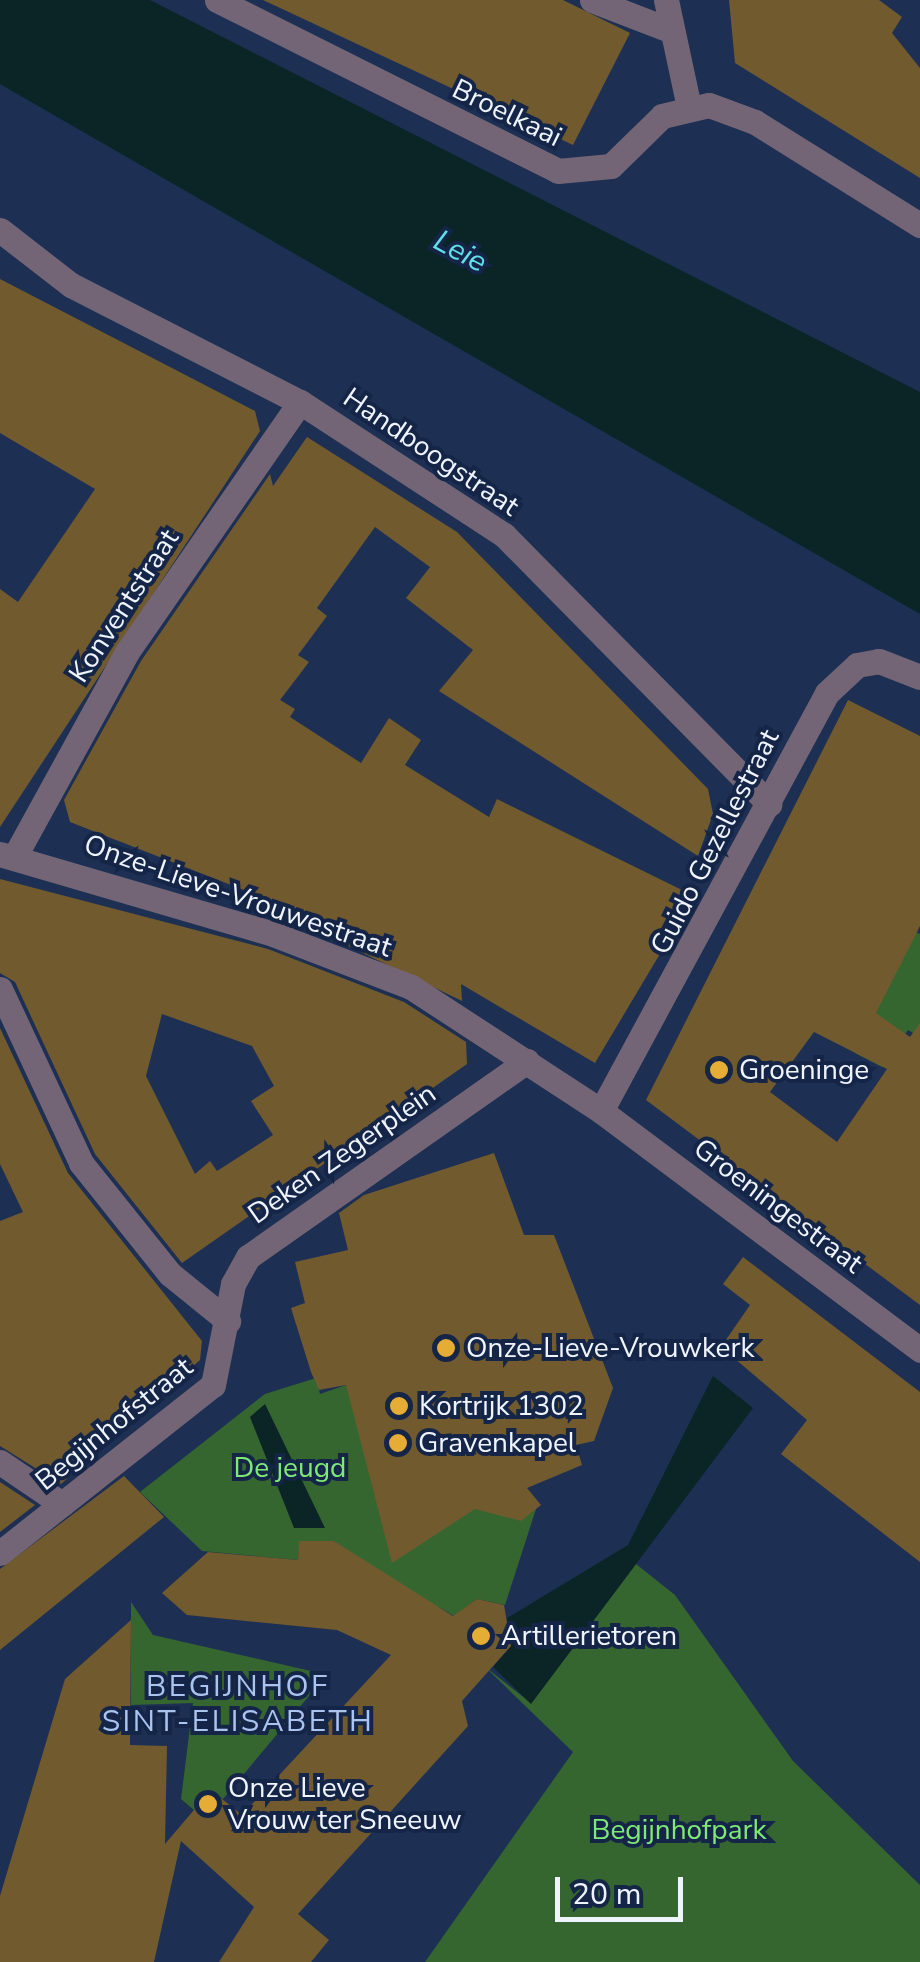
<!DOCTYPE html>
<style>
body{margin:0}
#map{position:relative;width:920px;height:1962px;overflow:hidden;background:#1d3053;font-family:"Nunito Sans",sans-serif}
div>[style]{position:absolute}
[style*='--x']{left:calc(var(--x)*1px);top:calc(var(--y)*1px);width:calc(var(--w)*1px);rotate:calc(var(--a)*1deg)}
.green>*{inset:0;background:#356630}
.water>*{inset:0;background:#0b2426}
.building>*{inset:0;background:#715a2e}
.minor>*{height:25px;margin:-12.5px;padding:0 12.5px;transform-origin:12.5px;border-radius:12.5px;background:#746576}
.dots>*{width:28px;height:28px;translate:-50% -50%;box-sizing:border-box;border:5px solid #142547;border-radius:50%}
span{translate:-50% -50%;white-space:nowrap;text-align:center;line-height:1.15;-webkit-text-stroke:8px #142547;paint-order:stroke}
.street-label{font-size:28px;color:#eff4fe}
.poi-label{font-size:28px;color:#eff4fe}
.left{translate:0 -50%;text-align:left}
.park-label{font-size:28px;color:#7eea73}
.water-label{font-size:30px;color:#62e0ea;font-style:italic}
.neighbourhood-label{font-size:30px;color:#abc4ef;letter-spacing:2.5px}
.scale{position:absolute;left:555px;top:1877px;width:128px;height:45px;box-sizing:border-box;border:5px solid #eff4fe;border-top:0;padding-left:12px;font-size:30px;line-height:35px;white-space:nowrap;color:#eff4fe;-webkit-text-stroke:8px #142547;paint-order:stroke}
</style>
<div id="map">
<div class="green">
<i style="clip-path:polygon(880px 915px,920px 934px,920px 1037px,908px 1030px,882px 1067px,855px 1053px)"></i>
<i style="clip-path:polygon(316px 1378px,320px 1394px,346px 1385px,450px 1502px,536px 1509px,505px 1605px,477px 1599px,454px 1616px,439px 1607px,433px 1614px,334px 1541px,300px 1541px,298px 1560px,202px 1551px,140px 1492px,265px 1394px)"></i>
<i style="clip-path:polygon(636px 1564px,675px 1595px,793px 1761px,920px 1885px,920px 1962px,425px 1962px,573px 1752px,484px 1666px,531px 1703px)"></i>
<i style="clip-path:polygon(131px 1602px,153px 1635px,311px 1671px,319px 1684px,223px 1799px,211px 1790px,194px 1810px,181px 1799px,193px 1703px,131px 1705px)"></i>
</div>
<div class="water">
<i style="clip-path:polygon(0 0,150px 0,920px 392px,920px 614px,0 84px)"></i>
<i style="clip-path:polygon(713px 1376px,753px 1408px,531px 1704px,493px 1667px,511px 1646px,507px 1618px,628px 1545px)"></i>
<i style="clip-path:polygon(265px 1404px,325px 1528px,294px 1528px,250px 1417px)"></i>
</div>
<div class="building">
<i style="clip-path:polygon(263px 0,563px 0,630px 33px,573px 145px)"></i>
<i style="clip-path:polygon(729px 0,879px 0,902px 17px,892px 33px,920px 68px,920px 178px,735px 63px)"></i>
<i style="clip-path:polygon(0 279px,255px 411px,260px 431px,0 827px,0 589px,18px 602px,95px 489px,0 433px)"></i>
<i style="clip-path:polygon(307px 437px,457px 532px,708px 789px,713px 814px,698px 856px,439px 691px,473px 650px,406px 598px,430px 567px,375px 527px,317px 608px,327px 616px,298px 655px,309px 662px,280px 700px,295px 709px,290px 717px,361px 763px,389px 718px,421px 740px,405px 765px,489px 817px,497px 799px,686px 892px,670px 937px,595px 1063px,461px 984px,462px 1001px,340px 942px,344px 929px,70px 822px,64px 800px,141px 661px,270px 474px,273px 486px)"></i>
<i style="clip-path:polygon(evenodd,848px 700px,920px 736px,920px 926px,876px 1013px,910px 1037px,920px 1023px,920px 1305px,646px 1100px,848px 700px,814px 1032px,887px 1069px,837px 1142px,770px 1092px,814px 1032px)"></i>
<i style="clip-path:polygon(evenodd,0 879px,268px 949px,404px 1002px,466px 1042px,467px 1064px,182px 1263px,95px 1154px,15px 982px,0 973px,0 879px,162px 1014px,252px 1046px,274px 1086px,251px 1101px,273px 1135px,217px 1171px,210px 1161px,195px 1174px,146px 1076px,162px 1014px)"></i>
<i style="clip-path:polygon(0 1028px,68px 1173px,202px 1341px,200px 1360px,61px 1484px,0 1446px,0 1221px,23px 1212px,0 1164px)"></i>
<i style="clip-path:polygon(494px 1153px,524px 1235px,554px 1235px,613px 1388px,594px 1441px,576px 1445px,582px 1465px,527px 1488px,541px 1505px,521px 1521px,475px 1509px,392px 1563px,346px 1385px,319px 1390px,311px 1372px,291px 1308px,305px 1303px,295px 1262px,348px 1250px,339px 1213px,364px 1195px)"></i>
<i style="clip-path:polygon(743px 1257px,920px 1392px,920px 1562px,781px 1454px,807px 1420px,721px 1347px,750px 1305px,723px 1284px)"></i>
<i style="clip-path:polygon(124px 1476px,164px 1517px,0 1650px,0 1569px)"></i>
<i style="clip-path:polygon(0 1482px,35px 1505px,0 1532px)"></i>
<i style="clip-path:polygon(299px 1541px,334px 1541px,453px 1616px,477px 1599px,504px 1605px,511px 1646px,462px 1701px,468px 1726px,298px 1914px,329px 1940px,311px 1962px,219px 1962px,254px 1907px,181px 1841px,154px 1962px,0 1962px,0 1896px,65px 1679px,131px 1620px,130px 1745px,167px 1746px,165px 1844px,211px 1790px,242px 1815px,391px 1655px,337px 1630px,187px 1615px,162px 1593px,208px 1552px,298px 1560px)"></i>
</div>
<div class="minor">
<i style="--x:217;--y:0;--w:381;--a:26.6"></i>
<i style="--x:558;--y:171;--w:53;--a:-5.4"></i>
<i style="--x:611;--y:166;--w:71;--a:-44.4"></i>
<i style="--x:662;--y:116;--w:48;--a:-13.2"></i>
<i style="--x:709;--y:105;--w:49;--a:20.3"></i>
<i style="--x:755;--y:122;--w:195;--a:32"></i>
<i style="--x:592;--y:0;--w:80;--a:21.1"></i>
<i style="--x:666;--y:0;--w:109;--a:77.9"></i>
<i style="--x:0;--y:230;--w:90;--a:37.8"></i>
<i style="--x:71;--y:285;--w:257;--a:27.1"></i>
<i style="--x:300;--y:402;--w:244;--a:33.1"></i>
<i style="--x:504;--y:535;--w:378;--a:45.4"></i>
<i style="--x:0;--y:854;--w:284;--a:16.3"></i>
<i style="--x:273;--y:934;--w:148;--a:21"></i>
<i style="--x:411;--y:987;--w:227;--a:33.1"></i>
<i style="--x:601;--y:1111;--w:399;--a:36.8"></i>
<i style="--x:16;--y:854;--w:230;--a:-61.2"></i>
<i style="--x:127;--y:652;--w:304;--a:-55.3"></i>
<i style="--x:0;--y:989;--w:192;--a:65"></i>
<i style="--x:81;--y:1163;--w:142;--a:51.3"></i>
<i style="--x:170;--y:1274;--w:75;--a:39"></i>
<i style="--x:601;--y:1111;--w:475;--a:-61.6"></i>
<i style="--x:827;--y:693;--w:41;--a:-43"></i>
<i style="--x:857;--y:665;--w:22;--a:-10"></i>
<i style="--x:879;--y:661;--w:44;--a:21.3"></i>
<i style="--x:0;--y:1462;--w:75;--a:34.1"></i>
<i style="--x:0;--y:1553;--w:271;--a:-38.3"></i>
<i style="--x:213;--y:1385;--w:103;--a:-78.8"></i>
<i style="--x:233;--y:1284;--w:31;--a:-61"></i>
<i style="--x:248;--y:1257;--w:341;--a:-35.1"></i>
</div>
<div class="dots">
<i style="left:719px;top:1070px;background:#e5ad35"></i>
<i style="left:446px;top:1348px;background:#e5ad35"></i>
<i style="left:399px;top:1406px;background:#e5ad35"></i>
<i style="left:398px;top:1443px;background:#e5ad35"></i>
<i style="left:481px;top:1636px;background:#e5ad35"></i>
<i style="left:208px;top:1804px;background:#e5ad35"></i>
</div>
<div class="street-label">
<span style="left:507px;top:113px;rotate:26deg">Broelkaai</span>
<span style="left:431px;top:452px;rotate:34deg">Handboogstraat</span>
<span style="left:124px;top:606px;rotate:-57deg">Konventstraat</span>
<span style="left:715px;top:842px;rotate:-63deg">Guido Gezellestraat</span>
<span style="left:238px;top:896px;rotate:19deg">Onze-Lieve-Vrouwestraat</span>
<span style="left:342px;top:1154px;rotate:-35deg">Deken Zegerplein</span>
<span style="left:778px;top:1206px;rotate:37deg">Groeningestraat</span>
<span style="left:114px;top:1424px;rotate:-39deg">Begijnhofstraat</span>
</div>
<div class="poi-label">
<span class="left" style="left:739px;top:1070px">Groeninge</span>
<span class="left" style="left:466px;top:1348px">Onze-Lieve-Vrouwkerk</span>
<span class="left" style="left:419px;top:1406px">Kortrijk 1302</span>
<span class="left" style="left:418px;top:1443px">Gravenkapel</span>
<span class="left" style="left:501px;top:1636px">Artillerietoren</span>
<span class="left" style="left:228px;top:1804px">Onze Lieve<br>Vrouw ter Sneeuw</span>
</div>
<div class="park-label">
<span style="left:290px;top:1468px">De jeugd</span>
<span style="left:679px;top:1830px">Begijnhofpark</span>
</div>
<div class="water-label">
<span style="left:460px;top:252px;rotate:28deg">Leie</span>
</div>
<div class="neighbourhood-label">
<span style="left:238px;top:1704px">BEGIJNHOF<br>SINT-ELISABETH</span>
</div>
<div class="scale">20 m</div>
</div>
